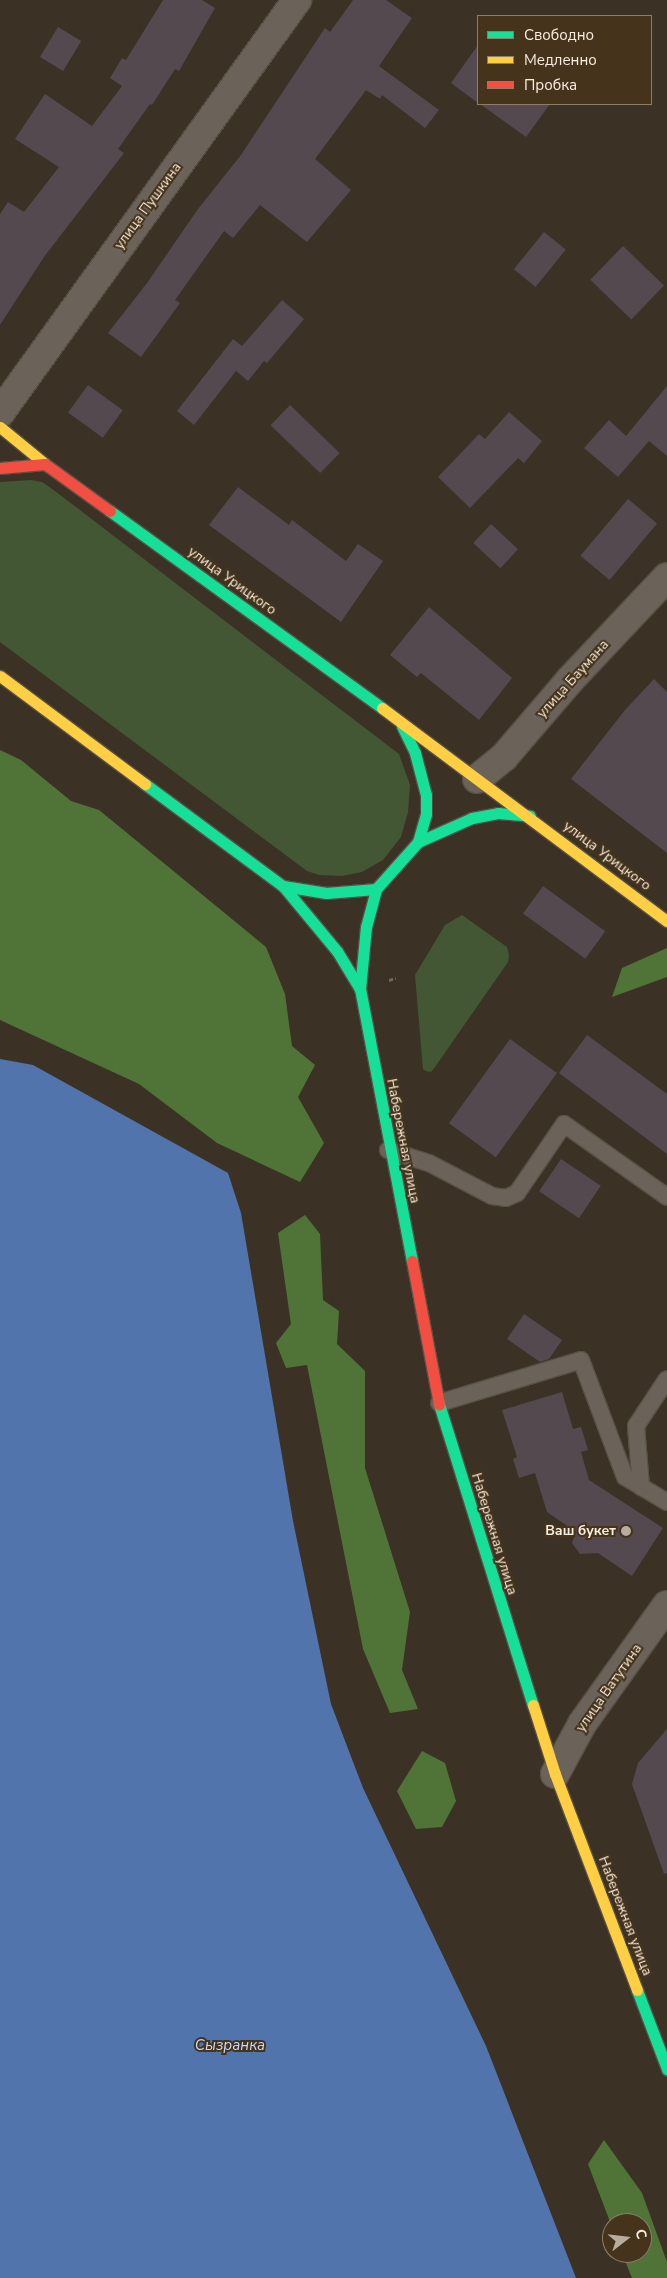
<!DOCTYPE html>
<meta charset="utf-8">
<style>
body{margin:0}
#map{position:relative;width:667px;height:2278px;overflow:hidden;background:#3b3225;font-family:"Nunito Sans",sans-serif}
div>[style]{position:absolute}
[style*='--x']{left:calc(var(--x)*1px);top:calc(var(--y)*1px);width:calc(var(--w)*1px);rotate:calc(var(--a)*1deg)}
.green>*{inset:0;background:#435734}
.forest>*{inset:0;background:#507438}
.water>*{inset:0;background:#5274ac}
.building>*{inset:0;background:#53494f;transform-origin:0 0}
.path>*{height:3px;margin-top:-1.5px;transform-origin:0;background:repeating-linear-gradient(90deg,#6d675e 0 4px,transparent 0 6.5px)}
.roads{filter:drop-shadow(1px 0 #595045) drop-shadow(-1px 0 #595045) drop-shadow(0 1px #595045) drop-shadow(0 -1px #595045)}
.lane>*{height:16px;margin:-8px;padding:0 8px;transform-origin:8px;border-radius:8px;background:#6b635a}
.street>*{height:28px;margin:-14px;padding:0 14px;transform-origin:14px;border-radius:14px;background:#6b635a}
.fast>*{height:11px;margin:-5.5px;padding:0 5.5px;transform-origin:5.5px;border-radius:5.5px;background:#16e098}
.slow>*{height:11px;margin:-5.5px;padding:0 5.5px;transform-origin:5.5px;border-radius:5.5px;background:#ffcf43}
.jam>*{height:11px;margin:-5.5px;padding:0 5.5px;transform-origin:5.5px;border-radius:5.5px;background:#f24e42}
.dots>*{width:14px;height:14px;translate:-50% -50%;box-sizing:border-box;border:2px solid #45331b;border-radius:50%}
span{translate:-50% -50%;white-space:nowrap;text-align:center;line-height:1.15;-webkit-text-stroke:4px #45331b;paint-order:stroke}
.street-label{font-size:14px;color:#faeee0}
.poi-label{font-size:14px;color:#faeee0;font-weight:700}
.right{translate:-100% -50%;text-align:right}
.water-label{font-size:15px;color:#c3d9fd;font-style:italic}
.legend{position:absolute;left:477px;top:15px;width:175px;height:90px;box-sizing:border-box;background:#45331b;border:1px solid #8d7e6a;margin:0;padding:6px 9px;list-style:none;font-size:15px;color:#faeee0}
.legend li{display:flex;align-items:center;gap:10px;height:25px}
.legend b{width:25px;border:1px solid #8d7e6a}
.north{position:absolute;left:602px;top:2213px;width:50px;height:50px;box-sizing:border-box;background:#45331b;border:1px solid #8d7e6a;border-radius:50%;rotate:74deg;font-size:14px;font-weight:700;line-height:20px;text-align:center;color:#faeee0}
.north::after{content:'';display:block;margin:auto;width:18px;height:22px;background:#b7ac9f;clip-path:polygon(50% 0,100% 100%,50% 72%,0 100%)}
</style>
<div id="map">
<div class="green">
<i style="clip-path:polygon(31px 480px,42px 482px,55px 491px,399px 754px,410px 785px,408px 812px,401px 837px,383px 860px,362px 872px,342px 876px,319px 875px,307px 871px,0 642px,0 482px)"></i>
<i style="clip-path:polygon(462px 915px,507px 947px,509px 955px,508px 962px,435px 1067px,431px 1072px,426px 1071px,423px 1069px,415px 975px,445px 925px)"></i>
</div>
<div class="forest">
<i style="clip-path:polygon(0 750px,21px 760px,71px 801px,99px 810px,266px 947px,285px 994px,292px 1046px,315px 1065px,298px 1097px,324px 1143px,300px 1182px,217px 1143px,139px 1084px,0 1020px)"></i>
<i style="clip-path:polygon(667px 948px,667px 977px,612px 997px,622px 968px)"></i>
<i style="clip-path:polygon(305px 1215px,320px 1234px,323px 1300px,339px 1311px,337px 1344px,365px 1371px,365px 1468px,410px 1612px,402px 1670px,418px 1709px,390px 1713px,363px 1649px,307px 1365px,286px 1368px,276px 1343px,291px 1324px,278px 1233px)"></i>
<i style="clip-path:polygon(422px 1751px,445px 1763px,456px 1801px,442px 1827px,416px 1829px,397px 1791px)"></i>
<i style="clip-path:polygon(604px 2140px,642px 2193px,667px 2262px,667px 2278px,632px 2278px,622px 2253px,642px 2253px,642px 2223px,612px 2223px,612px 2227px,588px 2164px)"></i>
</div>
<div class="water">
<i style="clip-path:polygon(0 1059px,33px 1065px,228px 1173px,241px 1213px,293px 1521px,331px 1704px,363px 1788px,486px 2046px,576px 2278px,0 2278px)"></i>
</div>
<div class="building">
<i style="clip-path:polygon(163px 0,202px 0,215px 8px,179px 71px,175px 69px,152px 105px,150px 104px,118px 149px,124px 153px,44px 257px,0 325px,0 214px,8px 202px,24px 212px,59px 167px,15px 139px,45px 94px,92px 126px,122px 86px,110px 78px,122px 58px,126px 60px)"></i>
<i style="clip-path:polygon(353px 0,386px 0,412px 18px,379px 66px,439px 110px,425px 128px,382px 95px,380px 99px,366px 90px,315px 159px,351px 190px,307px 242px,260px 205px,233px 238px,224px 231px,175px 300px,180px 303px,141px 357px,108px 333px,147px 283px,198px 209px,241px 155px,325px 28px,330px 32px)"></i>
<i style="left:58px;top:27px;width:27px;height:35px;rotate:31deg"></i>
<i style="clip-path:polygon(478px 45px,478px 103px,451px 83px)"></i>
<i style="clip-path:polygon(480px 104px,550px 104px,526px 137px)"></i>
<i style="left:544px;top:232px;width:28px;height:48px;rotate:39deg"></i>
<i style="left:623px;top:246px;width:57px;height:47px;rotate:44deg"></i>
<i style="clip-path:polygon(282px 300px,304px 319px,267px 363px,264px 361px,248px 381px,236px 371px,194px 425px,177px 411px,233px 339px,242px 346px)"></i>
<i style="left:88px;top:385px;width:43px;height:34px;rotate:36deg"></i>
<i style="clip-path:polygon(667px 386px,667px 456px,649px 441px,618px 477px,584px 448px,609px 420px,626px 436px)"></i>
<i style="left:290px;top:405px;width:69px;height:28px;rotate:44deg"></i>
<i style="clip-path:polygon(509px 412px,542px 441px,524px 463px,518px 458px,470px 508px,438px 477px,479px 434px,485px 439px)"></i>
<i style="clip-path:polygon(238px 487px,289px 525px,292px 520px,346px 561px,358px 544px,383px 561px,341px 622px,209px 525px)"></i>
<i style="left:628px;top:499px;width:38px;height:74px;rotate:40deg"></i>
<i style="left:491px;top:524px;width:37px;height:26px;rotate:43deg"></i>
<i style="clip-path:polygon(429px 607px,512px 678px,479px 720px,421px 673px,417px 677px,390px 655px)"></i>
<i style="clip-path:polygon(654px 679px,667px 692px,667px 853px,571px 779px,625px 710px)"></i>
<i style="left:543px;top:886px;width:77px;height:34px;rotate:36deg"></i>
<i style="clip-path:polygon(587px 1035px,667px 1094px,667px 1154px,559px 1073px)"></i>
<i style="left:510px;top:1039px;width:58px;height:104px;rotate:36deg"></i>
<i style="left:561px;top:1159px;width:48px;height:39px;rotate:34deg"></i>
<i style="clip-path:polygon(524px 1314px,562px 1340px,549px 1359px,540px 1362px,507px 1339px)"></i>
<i style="clip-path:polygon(562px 1392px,573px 1429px,581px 1427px,588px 1450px,581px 1452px,589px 1480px,663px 1528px,632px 1576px,598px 1553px,580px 1554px,572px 1543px,576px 1532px,547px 1512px,535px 1473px,519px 1478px,513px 1459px,517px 1457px,502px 1410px)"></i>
<i style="clip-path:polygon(667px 1729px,667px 1873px,664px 1874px,632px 1784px,638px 1763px)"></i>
</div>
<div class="path">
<i style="--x:389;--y:980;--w:7;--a:-16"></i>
</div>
<div class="roads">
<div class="lane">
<i style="--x:388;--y:1150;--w:43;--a:17.6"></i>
<i style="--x:429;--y:1163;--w:71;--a:27.6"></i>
<i style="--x:492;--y:1196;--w:14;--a:8"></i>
<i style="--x:506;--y:1198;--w:12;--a:-24"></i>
<i style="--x:517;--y:1193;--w:83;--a:-55.7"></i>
<i style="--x:564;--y:1124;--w:126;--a:35.3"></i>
<i style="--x:439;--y:1403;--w:148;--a:-16.8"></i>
<i style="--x:581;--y:1360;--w:125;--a:69.4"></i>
<i style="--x:625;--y:1477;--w:49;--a:30.8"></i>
<i style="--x:641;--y:1487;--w:61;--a:-94.7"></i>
<i style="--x:636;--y:1426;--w:56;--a:-56.6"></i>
</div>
<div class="street">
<i style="--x:0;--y:413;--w:509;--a:-54.28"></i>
<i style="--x:477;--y:779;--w:35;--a:-39"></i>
<i style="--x:504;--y:757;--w:101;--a:-49.4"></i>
<i style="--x:570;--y:680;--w:141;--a:-46.7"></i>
<i style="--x:555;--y:1774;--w:57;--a:-61.6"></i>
<i style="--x:582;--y:1724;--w:146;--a:-54.5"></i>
</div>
<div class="fast">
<i style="--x:110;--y:511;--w:336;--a:35.9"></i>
<i style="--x:402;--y:726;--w:30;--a:64"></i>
<i style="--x:415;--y:753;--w:43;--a:75.3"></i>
<i style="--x:426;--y:795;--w:19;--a:90"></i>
<i style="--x:426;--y:814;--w:29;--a:106"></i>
<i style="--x:145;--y:784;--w:172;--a:36.5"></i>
<i style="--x:283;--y:886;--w:85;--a:50.3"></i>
<i style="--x:337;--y:951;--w:44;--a:58.8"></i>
<i style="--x:283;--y:886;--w:44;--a:9.2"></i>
<i style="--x:326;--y:893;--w:50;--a:-4.6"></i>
<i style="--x:412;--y:1261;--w:277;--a:-100.8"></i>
<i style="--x:360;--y:989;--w:62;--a:-84.5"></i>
<i style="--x:366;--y:927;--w:39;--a:-75"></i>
<i style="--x:376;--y:889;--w:63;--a:-48.2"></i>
<i style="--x:418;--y:842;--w:59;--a:-24"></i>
<i style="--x:472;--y:818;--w:26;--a:-11"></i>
<i style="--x:498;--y:813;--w:32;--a:5"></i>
<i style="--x:439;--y:1404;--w:315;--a:72.7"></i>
<i style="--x:637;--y:1990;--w:85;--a:69.2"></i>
</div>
<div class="slow">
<i style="--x:0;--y:427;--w:58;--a:39.4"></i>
<i style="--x:0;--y:676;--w:181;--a:36.7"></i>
<i style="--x:382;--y:708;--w:356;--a:36.8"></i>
<i style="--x:533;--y:1705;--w:72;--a:72.3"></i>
<i style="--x:555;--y:1774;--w:231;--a:69.2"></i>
</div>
<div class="jam">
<i style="--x:0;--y:468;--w:45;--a:-5.1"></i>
<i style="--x:45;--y:464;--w:80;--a:35.9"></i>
<i style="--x:412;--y:1261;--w:146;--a:79.3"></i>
</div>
</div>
<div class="dots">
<i style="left:626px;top:1531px;background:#b7ac9f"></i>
</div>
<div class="street-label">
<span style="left:148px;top:206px;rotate:-54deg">улица Пушкина</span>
<span style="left:232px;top:581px;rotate:36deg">улица Урицкого</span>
<span style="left:573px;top:679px;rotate:-48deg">улица Баумана</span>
<span style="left:607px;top:856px;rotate:37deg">улица Урицкого</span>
<span style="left:403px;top:1141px;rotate:79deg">Набережная улица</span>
<span style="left:494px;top:1534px;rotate:73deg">Набережная улица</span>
<span style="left:609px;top:1688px;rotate:-55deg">улица Ватутина</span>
<span style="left:625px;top:1916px;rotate:69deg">Набережная улица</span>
</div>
<div class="poi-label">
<span class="right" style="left:616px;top:1531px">Ваш букет</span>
</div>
<div class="water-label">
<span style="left:230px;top:2046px">Сызранка</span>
</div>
<ul class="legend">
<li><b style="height:6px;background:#16e098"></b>Свободно</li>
<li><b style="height:6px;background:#ffcf43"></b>Медленно</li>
<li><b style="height:6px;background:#f24e42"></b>Пробка</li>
</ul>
<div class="north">С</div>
</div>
